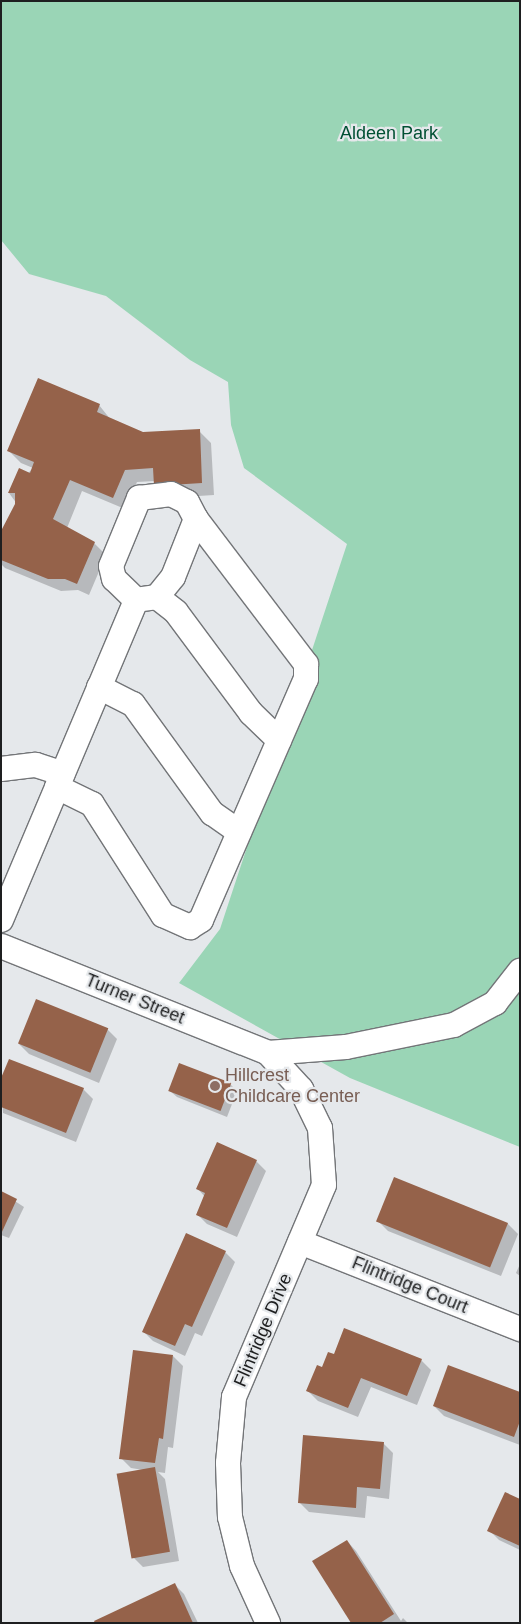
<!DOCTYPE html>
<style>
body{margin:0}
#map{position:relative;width:521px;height:1624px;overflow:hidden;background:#e5e8eb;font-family:Helvetica,sans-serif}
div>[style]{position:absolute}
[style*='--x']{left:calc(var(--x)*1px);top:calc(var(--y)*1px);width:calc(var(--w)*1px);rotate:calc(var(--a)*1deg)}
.green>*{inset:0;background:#9ad5b6}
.shadow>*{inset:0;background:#0003}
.building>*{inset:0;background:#95624a;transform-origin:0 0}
.roads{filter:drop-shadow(1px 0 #737578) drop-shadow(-1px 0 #737578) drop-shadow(0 1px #737578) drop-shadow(0 -1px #737578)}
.minor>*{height:24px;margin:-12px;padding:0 12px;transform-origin:12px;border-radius:12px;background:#fff}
.dots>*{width:14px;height:14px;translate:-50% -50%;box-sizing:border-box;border:2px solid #e5e8eb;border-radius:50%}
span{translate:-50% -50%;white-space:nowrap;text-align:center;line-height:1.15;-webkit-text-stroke:4.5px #e5e8eb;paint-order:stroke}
.park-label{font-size:18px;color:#005033}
.street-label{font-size:18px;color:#1e1f20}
.education-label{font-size:18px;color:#785e54}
.left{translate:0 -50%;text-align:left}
.frame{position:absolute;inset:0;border:2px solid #1e1f20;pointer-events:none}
</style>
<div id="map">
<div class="green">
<i style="clip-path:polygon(1px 1px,520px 1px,520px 1147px,350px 1078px,179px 983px,220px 929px,347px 544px,244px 468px,231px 425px,228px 382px,190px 360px,106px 296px,29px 274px,1px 240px)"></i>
</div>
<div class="shadow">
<i style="clip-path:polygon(99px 405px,111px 420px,143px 433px,199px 431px,211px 443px,214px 495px,167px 498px,155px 481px,137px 482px,125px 509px,82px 491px,67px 528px,94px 543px,106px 555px,89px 595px,78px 590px,61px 591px,5px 568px,1px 564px,1px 537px,17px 504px,9px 493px,33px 468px,21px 463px,9px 451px)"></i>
<i style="clip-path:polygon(107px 1029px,117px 1039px,99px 1083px,29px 1054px,19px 1044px)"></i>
<i style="clip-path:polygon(1px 1082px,83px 1089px,93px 1099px,76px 1142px,3px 1113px)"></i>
<i style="clip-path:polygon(230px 1084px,237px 1091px,227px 1117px,177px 1097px,170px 1091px)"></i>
<i style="clip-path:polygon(256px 1161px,266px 1171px,237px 1237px,207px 1224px,197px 1214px,205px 1197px,198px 1189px)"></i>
<i style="clip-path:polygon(394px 1179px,508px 1224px,518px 1234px,501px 1276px,388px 1231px,378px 1221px)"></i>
<i style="clip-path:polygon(1px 1192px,24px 1207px,9px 1238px,1px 1235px)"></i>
<i style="clip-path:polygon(225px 1252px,235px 1262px,202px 1336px,195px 1333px,185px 1356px,153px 1341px,143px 1331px)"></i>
<i style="clip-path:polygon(520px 1264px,520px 1276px,516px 1273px)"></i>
<i style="clip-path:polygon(173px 1356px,183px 1366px,173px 1448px,168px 1447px,165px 1473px,158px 1472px,165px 1479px,179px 1561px,143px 1567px,133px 1557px,143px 1470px,131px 1468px,121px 1458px)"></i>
<i style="clip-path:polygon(421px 1360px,431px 1370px,417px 1405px,371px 1387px,358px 1417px,318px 1401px,308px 1391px,323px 1368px)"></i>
<i style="clip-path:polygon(520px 1393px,520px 1445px,444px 1416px,434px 1406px)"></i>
<i style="clip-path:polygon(383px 1443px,393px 1453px,389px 1499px,367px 1496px,365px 1518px,309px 1512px,299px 1502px)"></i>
<i style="clip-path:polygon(520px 1500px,520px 1550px,499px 1540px,489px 1530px)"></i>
<i style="clip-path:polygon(347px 1541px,356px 1551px,401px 1621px,403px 1618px,408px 1623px,352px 1623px)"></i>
<i style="clip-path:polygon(174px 1584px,184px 1594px,198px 1623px,96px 1623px)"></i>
</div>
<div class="building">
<i style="clip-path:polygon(38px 378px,100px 404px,97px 412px,143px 432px,200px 429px,202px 483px,154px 486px,153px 468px,125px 470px,113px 498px,70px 480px,53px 519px,95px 542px,77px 584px,65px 579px,48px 579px,1px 560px,1px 531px,15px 504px,15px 493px,8px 493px,19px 468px,30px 473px,34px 462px,7px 451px)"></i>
<i style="left:36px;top:999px;width:78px;height:48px;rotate:22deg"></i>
<i style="clip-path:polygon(9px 1059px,84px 1088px,66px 1133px,1px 1107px,1px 1078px)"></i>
<i style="left:179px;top:1063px;width:56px;height:30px;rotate:21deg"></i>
<i style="clip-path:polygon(217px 1142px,257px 1160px,227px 1228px,196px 1215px,205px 1193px,196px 1189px)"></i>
<i style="left:394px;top:1177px;width:123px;height:48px;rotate:22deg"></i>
<i style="clip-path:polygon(1px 1191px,17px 1199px,1px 1234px)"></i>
<i style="clip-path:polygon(186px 1233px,226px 1251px,192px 1327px,185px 1324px,175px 1346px,142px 1332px)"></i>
<i style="clip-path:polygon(344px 1328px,422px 1359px,407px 1396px,361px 1378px,348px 1408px,306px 1391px,317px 1365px,322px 1367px,328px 1352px,334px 1354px)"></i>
<i style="clip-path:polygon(133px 1350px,173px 1355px,163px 1439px,159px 1438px,155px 1463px,119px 1459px)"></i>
<i style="clip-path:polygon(448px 1365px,520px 1392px,520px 1421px,514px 1437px,433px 1406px)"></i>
<i style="clip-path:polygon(303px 1435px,384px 1442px,380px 1489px,357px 1487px,356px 1508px,298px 1503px)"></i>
<i style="left:155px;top:1467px;width:86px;height:39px;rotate:80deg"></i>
<i style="clip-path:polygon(505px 1492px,520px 1499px,520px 1546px,487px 1531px)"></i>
<i style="clip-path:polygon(347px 1540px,394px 1614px,380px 1623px,351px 1623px,312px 1561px)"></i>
<i style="clip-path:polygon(175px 1583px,193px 1623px,95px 1623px,94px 1621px)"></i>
</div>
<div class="roads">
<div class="minor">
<i style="--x:171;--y:494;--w:18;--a:27"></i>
<i style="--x:187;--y:502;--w:19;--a:62"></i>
<i style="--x:196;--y:519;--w:62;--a:111.6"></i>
<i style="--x:173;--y:577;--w:26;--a:129"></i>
<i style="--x:157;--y:597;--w:21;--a:172"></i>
<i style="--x:136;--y:600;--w:30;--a:-136"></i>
<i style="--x:114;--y:579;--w:13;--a:-103"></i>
<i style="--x:111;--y:566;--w:74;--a:-67.6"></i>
<i style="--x:139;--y:498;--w:32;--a:-7"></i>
<i style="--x:157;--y:597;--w:24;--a:38"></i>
<i style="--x:176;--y:612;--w:126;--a:53.4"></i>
<i style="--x:251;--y:713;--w:39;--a:44"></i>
<i style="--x:99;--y:687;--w:38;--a:27"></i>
<i style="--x:133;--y:704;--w:135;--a:54.1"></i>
<i style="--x:212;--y:813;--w:33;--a:35"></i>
<i style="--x:1;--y:769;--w:35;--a:-7"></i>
<i style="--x:36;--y:765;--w:28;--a:18"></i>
<i style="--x:57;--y:787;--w:39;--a:26"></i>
<i style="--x:92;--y:804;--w:132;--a:57.4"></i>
<i style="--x:163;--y:915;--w:30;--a:24"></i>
<i style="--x:190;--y:927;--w:13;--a:-32"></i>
<i style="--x:201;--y:920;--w:263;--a:-66.5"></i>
<i style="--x:306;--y:679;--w:15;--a:-90"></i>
<i style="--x:306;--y:664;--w:182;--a:-127.2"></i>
<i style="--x:1;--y:920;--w:347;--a:-67.1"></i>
<i style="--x:1;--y:946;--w:288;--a:21.8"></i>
<i style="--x:268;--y:1053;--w:49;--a:47.5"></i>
<i style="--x:301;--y:1089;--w:43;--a:64"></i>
<i style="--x:320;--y:1128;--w:57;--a:86"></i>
<i style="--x:324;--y:1185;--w:230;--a:113"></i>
<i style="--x:234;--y:1397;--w:66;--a:95.2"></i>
<i style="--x:228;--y:1463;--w:54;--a:87.9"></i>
<i style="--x:230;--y:1517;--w:50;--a:76.2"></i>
<i style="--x:242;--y:1566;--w:63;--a:65.5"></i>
<i style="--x:268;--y:1053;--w:78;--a:-4.4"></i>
<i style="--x:346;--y:1047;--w:110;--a:-11.5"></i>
<i style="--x:454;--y:1025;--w:47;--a:-28.2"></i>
<i style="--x:495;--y:1003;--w:41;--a:-52"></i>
<i style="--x:300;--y:1242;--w:237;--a:21.6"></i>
</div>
</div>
<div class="dots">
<i style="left:215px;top:1086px;background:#8d6e63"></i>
</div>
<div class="park-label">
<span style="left:389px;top:133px">Aldeen Park</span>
</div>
<div class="street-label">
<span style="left:135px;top:999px;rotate:22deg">Turner Street</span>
<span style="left:410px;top:1285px;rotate:22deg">Flintridge Court</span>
<span style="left:263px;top:1330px;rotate:-67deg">Flintridge Drive</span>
</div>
<div class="education-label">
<span class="left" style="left:225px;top:1086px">Hillcrest<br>Childcare Center</span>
</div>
<div class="frame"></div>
</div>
